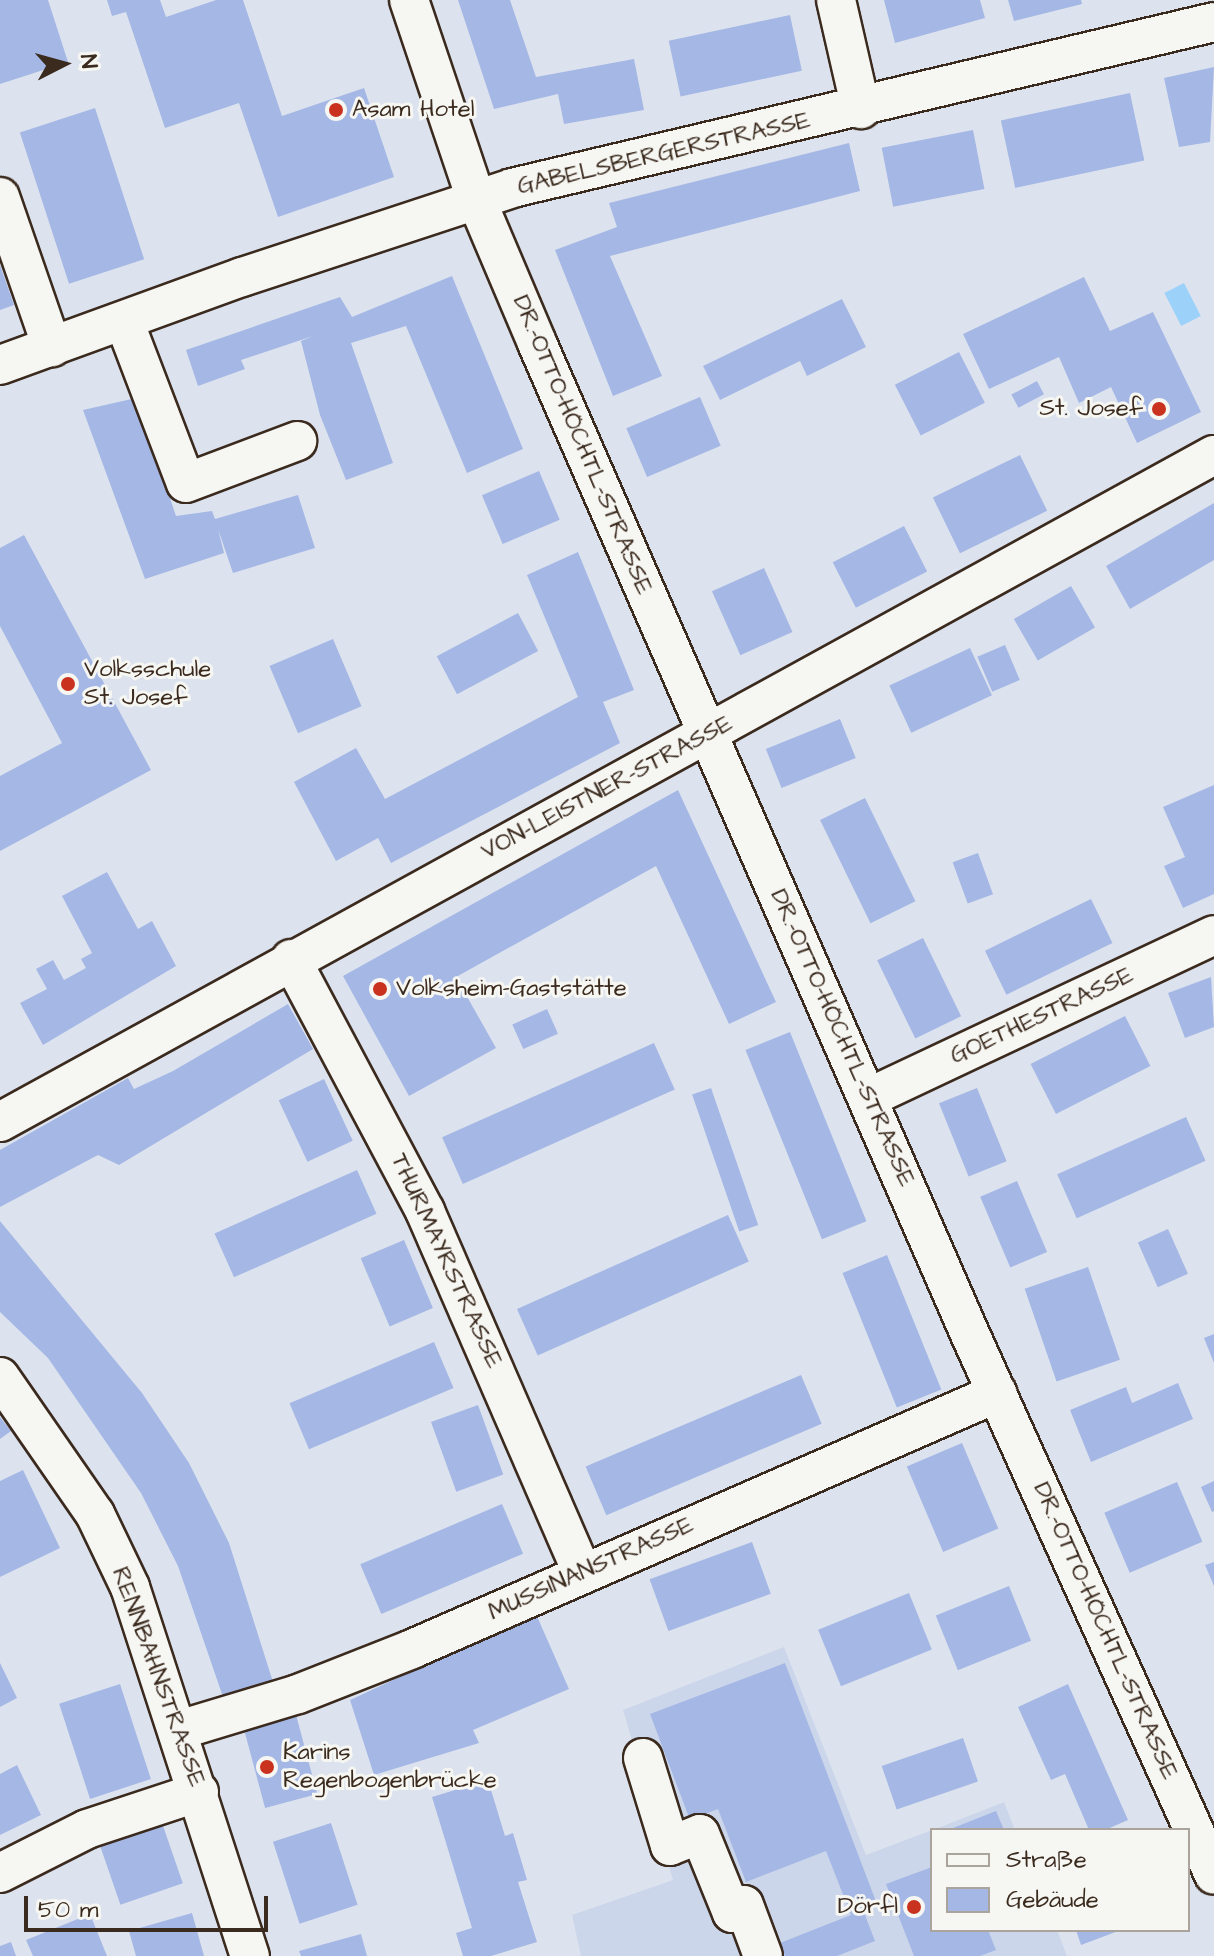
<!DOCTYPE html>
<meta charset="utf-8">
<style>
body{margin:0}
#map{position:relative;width:1214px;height:1956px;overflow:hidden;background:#dde3ee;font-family:"Architects Daughter",sans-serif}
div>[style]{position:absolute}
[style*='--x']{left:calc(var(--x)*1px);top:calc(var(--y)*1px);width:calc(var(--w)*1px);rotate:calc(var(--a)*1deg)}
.built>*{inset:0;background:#ccd6eb}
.water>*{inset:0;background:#9cd1fa;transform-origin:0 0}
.building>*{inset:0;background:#a4b7e5;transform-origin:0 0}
.roads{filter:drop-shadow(2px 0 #3b2a1e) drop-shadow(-2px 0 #3b2a1e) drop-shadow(0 2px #3b2a1e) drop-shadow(0 -2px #3b2a1e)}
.minor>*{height:38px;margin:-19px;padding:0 19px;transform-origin:19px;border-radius:19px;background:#f6f6f2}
.dots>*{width:22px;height:22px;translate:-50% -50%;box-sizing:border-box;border:4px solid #f6f6f2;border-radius:50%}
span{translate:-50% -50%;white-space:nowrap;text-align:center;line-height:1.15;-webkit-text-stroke:6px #f6f6f2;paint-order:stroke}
.poi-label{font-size:24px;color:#3b2a1e}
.left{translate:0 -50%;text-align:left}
.right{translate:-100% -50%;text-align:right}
.street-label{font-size:24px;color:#3b2a1e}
.legend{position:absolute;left:930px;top:1828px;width:260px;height:104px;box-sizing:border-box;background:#f6f6f2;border:2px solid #aba49d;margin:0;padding:10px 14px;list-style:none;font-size:24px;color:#3b2a1e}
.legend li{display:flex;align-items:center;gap:16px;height:40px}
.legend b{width:40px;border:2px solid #aba49d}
.north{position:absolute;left:24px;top:24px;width:80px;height:80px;-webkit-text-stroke:6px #f6f6f2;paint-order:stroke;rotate:84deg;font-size:22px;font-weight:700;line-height:32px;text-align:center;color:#3b2a1e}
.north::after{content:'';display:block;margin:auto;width:28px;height:36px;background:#3b2a1e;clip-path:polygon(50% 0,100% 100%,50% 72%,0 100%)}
.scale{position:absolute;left:24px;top:1896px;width:244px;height:36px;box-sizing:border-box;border:4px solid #3b2a1e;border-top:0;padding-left:10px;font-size:24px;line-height:28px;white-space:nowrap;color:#3b2a1e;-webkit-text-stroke:6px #f6f6f2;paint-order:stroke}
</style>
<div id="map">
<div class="built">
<i style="clip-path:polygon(784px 1647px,866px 1855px,932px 1830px,932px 1930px,1057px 1930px,1067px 1956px,581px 1956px,572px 1915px,673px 1880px,623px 1710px)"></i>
<i style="clip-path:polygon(1004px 1802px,1015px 1830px,933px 1830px)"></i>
</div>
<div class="water">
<i style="left:1184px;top:283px;width:37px;height:22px;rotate:63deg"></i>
</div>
<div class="building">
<i style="clip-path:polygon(0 0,48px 0,68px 62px,0 84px)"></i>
<i style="clip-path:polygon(107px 0,160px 0,166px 17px,216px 0,243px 0,282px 116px,364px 88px,394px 177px,278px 217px,239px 103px,165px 128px,126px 12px,112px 16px)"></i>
<i style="clip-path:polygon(458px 0,510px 0,536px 77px,634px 59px,644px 110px,564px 124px,558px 94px,494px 109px)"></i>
<i style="clip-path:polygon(884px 0,980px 0,985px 18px,895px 43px)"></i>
<i style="clip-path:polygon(1008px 0,1081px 0,1082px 4px,1014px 21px)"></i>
<i style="left:790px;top:15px;width:57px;height:124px;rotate:78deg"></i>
<i style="clip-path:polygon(1214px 67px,1210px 142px,1179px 147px,1164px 78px)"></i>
<i style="left:1130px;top:93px;width:69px;height:132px;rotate:78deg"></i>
<i style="left:95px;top:108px;width:159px;height:79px;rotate:72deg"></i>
<i style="left:973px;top:130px;width:60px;height:93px;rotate:79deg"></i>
<i style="clip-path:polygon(849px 143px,860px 191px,610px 256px,662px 376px,613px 396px,555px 250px,617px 227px,609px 203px)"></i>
<i style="clip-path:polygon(0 265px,14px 305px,0 310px)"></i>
<i style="clip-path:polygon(452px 276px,523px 449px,467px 473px,406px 326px,351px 343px,393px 463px,346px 480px,320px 415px,301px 341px,313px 336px,241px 360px,245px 369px,198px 386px,186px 350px,340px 297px,352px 317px)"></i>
<i style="clip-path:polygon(1084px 277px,1110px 331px,1153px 312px,1201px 412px,1137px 443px,1111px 387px,1079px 403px,1059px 357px,989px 389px,963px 334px)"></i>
<i style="clip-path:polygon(842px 299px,866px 347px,807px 376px,800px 361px,720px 400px,703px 366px)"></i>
<i style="left:959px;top:352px;width:57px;height:72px;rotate:63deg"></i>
<i style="left:1037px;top:381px;width:15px;height:29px;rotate:62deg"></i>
<i style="left:700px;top:397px;width:53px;height:80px;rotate:67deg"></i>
<i style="clip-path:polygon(136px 398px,176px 516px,212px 511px,215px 519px,298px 495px,315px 548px,233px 573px,218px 529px,224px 553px,145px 579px,83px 410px)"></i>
<i style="left:1020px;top:455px;width:62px;height:97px;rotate:64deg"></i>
<i style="left:539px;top:471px;width:53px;height:62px;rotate:67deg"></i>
<i style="clip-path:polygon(1214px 503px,1214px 560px,1130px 609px,1106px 566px)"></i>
<i style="left:904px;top:526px;width:51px;height:80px;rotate:63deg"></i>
<i style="clip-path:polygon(24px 535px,151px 770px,0 851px,0 776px,62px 743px,0 626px,0 548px)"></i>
<i style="clip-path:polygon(578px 552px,634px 690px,603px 702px,620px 743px,391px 863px,378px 838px,336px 861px,294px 782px,356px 748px,385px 799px,578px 697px,527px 575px)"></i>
<i style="left:764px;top:568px;width:70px;height:57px;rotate:66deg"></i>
<i style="left:1071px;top:586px;width:48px;height:66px;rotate:60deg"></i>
<i style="left:518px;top:613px;width:43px;height:92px;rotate:62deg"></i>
<i style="left:333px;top:639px;width:73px;height:69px;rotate:67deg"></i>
<i style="left:1005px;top:645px;width:38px;height:30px;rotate:67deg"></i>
<i style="left:970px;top:648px;width:52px;height:89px;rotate:65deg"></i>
<i style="left:840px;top:719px;width:42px;height:80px;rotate:68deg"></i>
<i style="clip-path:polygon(1214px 785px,1214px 894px,1183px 908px,1164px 866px,1185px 857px,1163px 807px)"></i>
<i style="clip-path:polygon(678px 790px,776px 1002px,729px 1024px,656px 866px,456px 977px,496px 1048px,409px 1096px,343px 976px)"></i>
<i style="left:865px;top:798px;width:115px;height:50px;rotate:64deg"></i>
<i style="left:978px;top:853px;width:44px;height:27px;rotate:70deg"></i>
<i style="clip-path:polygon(107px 872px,138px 929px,152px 921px,176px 966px,43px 1045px,20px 1003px,47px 989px,36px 969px,53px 960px,64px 980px,86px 968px,81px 959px,92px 953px,62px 896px)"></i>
<i style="left:1091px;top:899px;width:49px;height:118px;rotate:64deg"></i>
<i style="left:923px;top:938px;width:87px;height:51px;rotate:64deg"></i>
<i style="clip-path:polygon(1211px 977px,1214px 1027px,1185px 1038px,1168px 993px)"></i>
<i style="clip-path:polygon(288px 1004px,313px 1049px,119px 1165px,98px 1155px,0 1207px,0 1150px,128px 1078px,134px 1089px,173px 1071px)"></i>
<i style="left:547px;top:1009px;width:27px;height:38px;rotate:66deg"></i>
<i style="left:1125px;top:1016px;width:56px;height:106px;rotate:63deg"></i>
<i style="left:790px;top:1032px;width:204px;height:48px;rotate:68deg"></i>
<i style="left:654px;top:1043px;width:51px;height:232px;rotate:66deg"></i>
<i style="left:324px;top:1079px;width:68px;height:50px;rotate:65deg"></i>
<i style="left:711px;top:1088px;width:145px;height:20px;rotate:71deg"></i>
<i style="left:977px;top:1088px;width:79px;height:41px;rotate:68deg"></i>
<i style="left:1186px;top:1117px;width:48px;height:141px;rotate:66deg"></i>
<i style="left:357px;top:1170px;width:48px;height:156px;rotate:66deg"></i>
<i style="left:1017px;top:1181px;width:77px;height:40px;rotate:67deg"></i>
<i style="left:728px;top:1215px;width:51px;height:231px;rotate:66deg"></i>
<i style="clip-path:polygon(0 1221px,142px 1393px,189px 1463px,229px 1543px,273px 1682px,223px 1697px,178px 1566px,141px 1493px,48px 1358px,0 1312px)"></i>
<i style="left:1168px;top:1229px;width:49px;height:33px;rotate:66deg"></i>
<i style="left:404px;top:1240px;width:74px;height:47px;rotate:67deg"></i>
<i style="left:887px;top:1255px;width:145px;height:48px;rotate:68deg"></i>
<i style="left:1088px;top:1267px;width:98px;height:67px;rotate:71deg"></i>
<i style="clip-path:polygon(1214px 1334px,1214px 1363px,1204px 1338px)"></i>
<i style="left:434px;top:1342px;width:50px;height:157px;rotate:67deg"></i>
<i style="left:801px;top:1375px;width:53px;height:234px;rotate:67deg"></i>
<i style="clip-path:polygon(1178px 1383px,1193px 1419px,1091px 1462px,1070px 1410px,1126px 1387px,1132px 1403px)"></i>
<i style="left:478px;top:1405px;width:74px;height:50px;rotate:70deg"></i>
<i style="clip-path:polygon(0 1417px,11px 1431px,0 1439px)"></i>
<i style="left:962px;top:1443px;width:93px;height:60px;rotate:67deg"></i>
<i style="clip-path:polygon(23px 1470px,60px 1548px,0 1577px,0 1481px)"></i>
<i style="clip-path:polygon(1214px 1481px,1214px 1511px,1212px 1512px,1201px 1487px)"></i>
<i style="left:1177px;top:1482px;width:65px;height:79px;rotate:67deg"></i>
<i style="left:502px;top:1504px;width:54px;height:154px;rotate:67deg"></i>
<i style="left:752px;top:1542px;width:55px;height:109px;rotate:70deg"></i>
<i style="clip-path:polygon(1214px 1562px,1214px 1586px,1205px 1565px)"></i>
<i style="left:1009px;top:1586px;width:59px;height:79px;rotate:68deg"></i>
<i style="left:909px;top:1593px;width:61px;height:98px;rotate:68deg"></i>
<i style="clip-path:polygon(536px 1614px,569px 1689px,473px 1730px,479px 1743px,374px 1775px,350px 1700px)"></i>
<i style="clip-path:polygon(0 1663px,17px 1698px,0 1707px)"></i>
<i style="clip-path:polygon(785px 1663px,877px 1904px,863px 1910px,875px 1941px,837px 1956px,785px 1956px,780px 1943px,851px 1915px,826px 1851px,746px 1882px,718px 1809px,690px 1820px,650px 1714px)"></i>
<i style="left:120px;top:1684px;width:100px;height:64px;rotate:72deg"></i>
<i style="clip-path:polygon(1068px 1684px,1128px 1820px,1105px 1830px,1089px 1830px,1065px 1774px,1051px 1780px,1018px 1707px)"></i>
<i style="left:295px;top:1711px;width:86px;height:54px;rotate:75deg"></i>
<i style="left:963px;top:1738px;width:46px;height:86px;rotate:71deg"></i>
<i style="clip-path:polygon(17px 1765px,41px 1815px,0 1835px,0 1774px)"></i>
<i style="clip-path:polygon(488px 1780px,505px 1836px,513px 1833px,527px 1880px,518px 1882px,537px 1942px,491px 1956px,463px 1956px,456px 1933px,472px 1928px,432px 1797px)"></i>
<i style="clip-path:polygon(996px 1811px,1004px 1830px,948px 1830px)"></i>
<i style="left:161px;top:1820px;width:67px;height:66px;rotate:71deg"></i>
<i style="left:331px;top:1823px;width:86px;height:61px;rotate:72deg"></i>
<i style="clip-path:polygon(932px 1867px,932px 1930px,988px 1930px,996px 1950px,980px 1956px,914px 1956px,886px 1884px)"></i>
<i style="clip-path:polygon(192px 1913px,204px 1956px,136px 1956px,129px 1931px)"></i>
<i style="clip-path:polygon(90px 1914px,107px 1956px,33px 1956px,26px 1940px)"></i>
<i style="clip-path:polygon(1076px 1930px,1121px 1930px,1081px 1945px)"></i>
<i style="clip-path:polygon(361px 1934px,367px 1956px,301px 1956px,299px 1951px)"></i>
<i style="clip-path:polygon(11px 1942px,16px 1956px,0 1956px,0 1946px)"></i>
</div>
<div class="roads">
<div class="minor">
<i style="--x:409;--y:0;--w:210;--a:71.4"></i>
<i style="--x:476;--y:199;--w:156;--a:67"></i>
<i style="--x:537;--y:343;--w:1081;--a:66.4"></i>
<i style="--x:970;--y:1334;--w:593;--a:65.72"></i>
<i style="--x:836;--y:0;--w:112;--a:77.1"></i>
<i style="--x:0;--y:197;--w:159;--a:70.9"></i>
<i style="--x:124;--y:321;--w:173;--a:69.1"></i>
<i style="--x:186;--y:483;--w:119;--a:-20.7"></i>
<i style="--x:0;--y:365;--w:258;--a:-20"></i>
<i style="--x:242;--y:277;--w:284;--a:-18.2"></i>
<i style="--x:512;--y:188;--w:721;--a:-13.3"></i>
<i style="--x:291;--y:959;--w:285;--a:62"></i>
<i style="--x:425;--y:1211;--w:394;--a:66.5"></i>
<i style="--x:870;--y:1097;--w:380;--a:-25.2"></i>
<i style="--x:0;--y:1122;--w:1385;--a:-28.79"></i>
<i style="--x:0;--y:1377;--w:167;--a:55.3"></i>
<i style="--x:95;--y:1514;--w:81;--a:64.4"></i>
<i style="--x:130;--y:1587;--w:388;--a:72"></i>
<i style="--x:179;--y:1730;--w:124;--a:-16.8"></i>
<i style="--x:298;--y:1694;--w:123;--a:-21.5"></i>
<i style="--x:412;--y:1649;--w:639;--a:-23.63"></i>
<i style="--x:643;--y:1758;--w:92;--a:72.9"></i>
<i style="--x:670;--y:1846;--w:32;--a:-22"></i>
<i style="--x:700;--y:1834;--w:85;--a:67.9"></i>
<i style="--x:732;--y:1913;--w:14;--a:-34"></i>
<i style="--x:744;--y:1905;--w:54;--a:69.6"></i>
<i style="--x:0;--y:1873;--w:97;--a:-26.8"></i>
<i style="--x:87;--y:1829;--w:118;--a:-18.3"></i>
</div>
</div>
<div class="dots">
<i style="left:336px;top:110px;background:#c8321e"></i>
<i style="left:1159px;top:409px;background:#c8321e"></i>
<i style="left:68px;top:684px;background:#c8321e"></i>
<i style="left:380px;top:989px;background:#c8321e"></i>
<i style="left:267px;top:1767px;background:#c8321e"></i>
<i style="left:914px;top:1907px;background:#c8321e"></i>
</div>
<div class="poi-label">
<span class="left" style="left:352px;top:110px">Asam Hotel</span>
<span class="right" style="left:1143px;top:409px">St. Josef</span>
<span class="left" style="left:84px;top:684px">Volksschule<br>St. Josef</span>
<span class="left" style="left:396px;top:989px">Volksheim-Gaststätte</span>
<span class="left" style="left:283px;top:1767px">Karins<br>Regenbogenbrücke</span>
<span class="right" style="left:898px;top:1907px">Dörfl</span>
</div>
<div class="street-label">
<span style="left:664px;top:154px;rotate:-13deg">GABELSBERGERSTRASSE</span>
<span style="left:582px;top:445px;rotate:67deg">DR.-OTTO-HÖCHTL-STRASSE</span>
<span style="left:607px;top:788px;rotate:-28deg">VON-LEISTNER-STRASSE</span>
<span style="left:1042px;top:1016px;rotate:-25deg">GOETHESTRASSE</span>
<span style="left:842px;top:1038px;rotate:66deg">DR.-OTTO-HÖCHTL-STRASSE</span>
<span style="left:446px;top:1261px;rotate:65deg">THURMAYRSTRASSE</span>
<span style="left:591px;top:1569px;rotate:-24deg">MUSSINANSTRASSE</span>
<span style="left:1105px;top:1631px;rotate:66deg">DR.-OTTO-HÖCHTL-STRASSE</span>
<span style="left:158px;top:1677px;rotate:70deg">RENNBAHNSTRASSE</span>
</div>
<ul class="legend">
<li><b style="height:10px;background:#f6f6f2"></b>Straße</li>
<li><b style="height:22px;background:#a4b7e5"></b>Gebäude</li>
</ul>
<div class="north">N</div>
<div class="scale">50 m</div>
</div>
